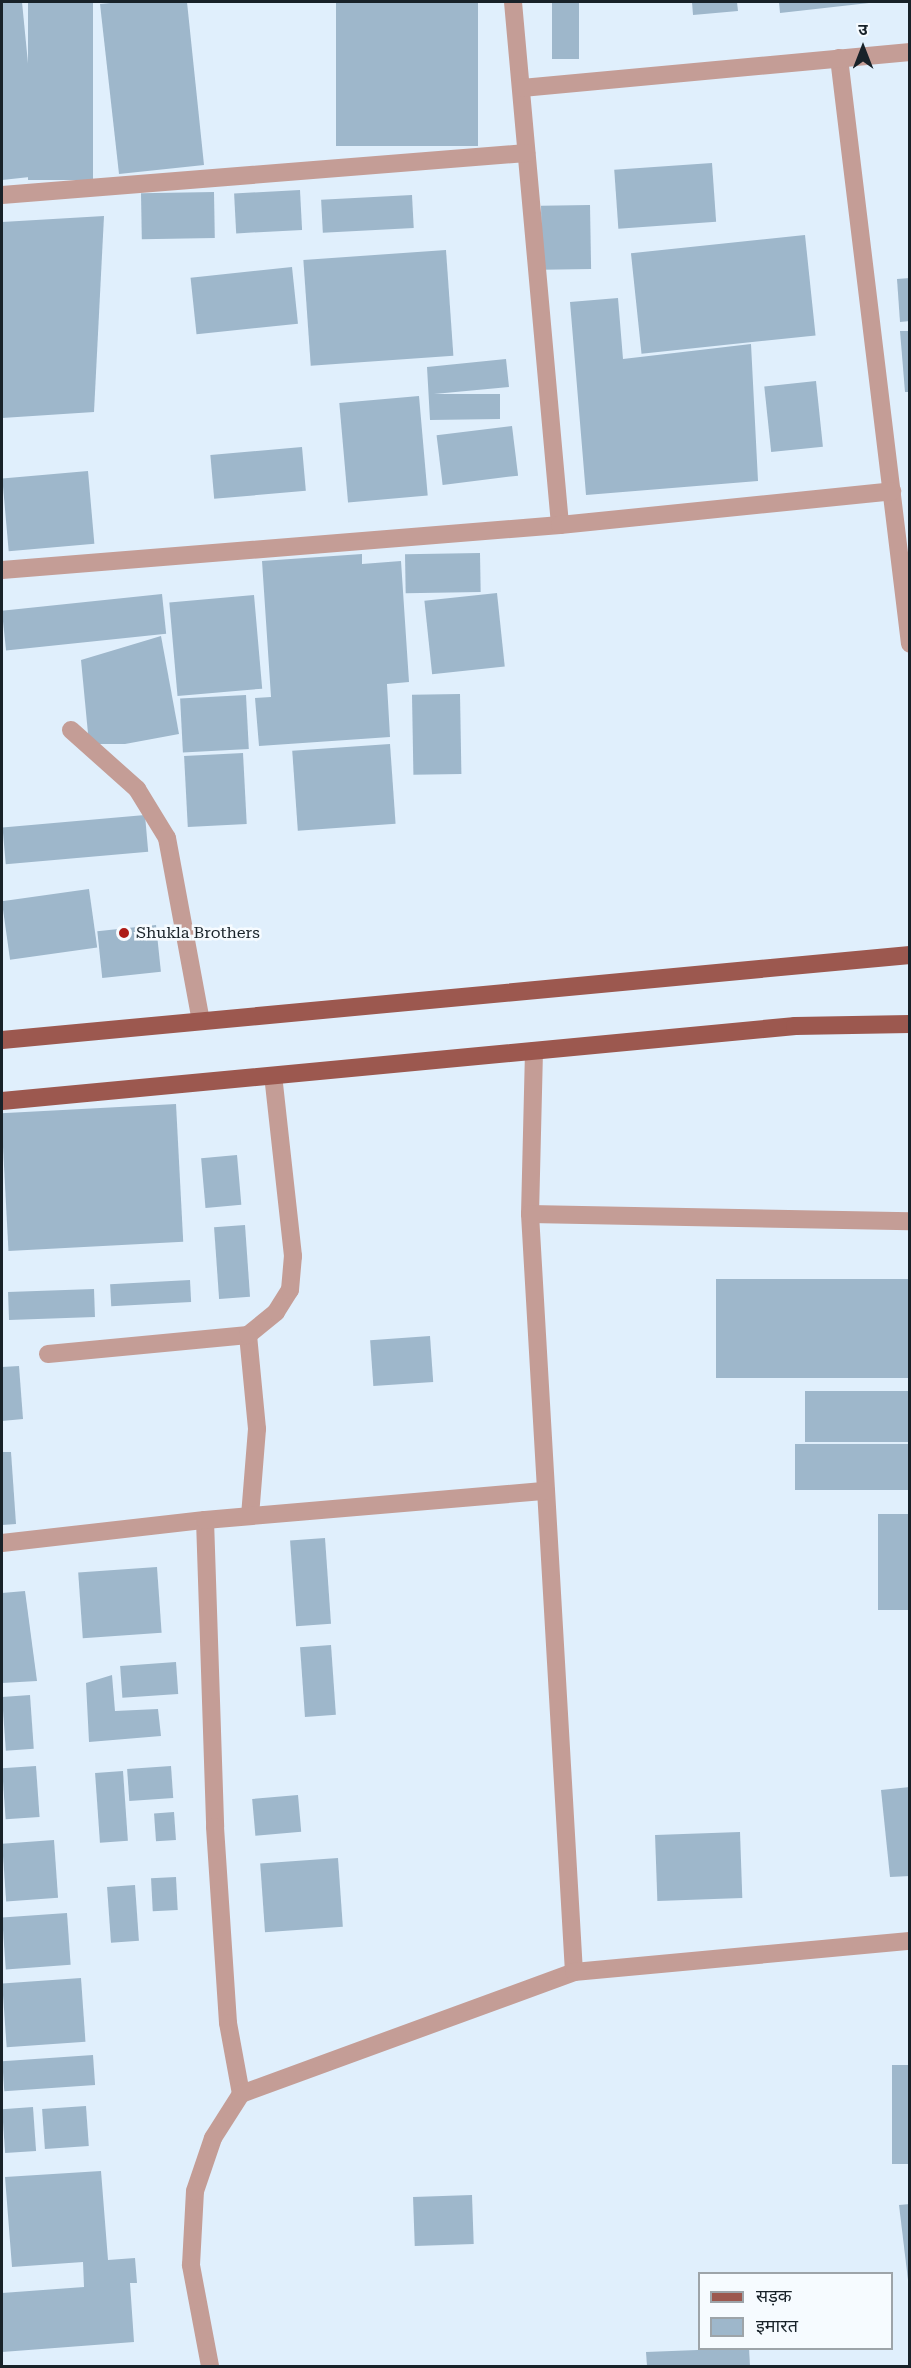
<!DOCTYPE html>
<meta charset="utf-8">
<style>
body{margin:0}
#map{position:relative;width:911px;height:2368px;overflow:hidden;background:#e0effc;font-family:"Roboto Serif","Noto Sans Devanagari",serif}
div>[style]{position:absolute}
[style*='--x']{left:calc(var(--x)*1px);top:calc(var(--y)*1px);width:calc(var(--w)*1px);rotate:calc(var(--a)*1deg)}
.building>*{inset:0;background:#9eb7cb;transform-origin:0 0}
.minor>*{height:18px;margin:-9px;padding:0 9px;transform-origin:9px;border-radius:9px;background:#c49d96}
.major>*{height:18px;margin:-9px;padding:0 9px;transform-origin:9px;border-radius:9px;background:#9c584f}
.dots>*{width:16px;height:16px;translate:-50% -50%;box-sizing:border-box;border:3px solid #f6fbff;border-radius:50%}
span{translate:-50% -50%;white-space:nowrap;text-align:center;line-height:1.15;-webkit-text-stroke:5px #f6fbff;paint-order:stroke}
.poi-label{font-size:16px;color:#182229}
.left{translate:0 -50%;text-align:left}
.frame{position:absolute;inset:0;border:3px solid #182229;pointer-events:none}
.legend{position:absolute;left:698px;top:2272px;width:195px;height:78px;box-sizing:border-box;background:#f6fbff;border:2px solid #9da4a9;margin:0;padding:8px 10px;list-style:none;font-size:18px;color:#182229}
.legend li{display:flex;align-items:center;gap:12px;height:30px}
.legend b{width:30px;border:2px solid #9da4a9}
.north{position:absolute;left:833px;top:18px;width:60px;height:60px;-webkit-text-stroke:4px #f6fbff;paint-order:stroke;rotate:0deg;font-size:16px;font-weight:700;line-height:24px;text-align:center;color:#182229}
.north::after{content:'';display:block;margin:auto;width:21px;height:27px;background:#182229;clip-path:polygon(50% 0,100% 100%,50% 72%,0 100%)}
</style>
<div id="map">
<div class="building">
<i style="clip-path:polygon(2px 2px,22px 2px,39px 176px,2px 180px)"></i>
<i style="left:28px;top:2px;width:65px;height:178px"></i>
<i style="clip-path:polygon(121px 2px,187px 2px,204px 165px,119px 174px,100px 4px)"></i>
<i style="left:336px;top:2px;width:142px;height:144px"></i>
<i style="left:552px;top:2px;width:27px;height:57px"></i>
<i style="clip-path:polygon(692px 2px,737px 2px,738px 11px,693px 15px)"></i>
<i style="clip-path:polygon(779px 2px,869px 2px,869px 3px,780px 13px)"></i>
<i style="left:712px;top:163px;width:59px;height:98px;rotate:86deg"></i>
<i style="left:300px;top:190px;width:40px;height:66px;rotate:87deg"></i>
<i style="left:214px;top:192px;width:46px;height:73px;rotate:89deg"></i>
<i style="left:412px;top:195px;width:33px;height:91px;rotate:87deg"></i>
<i style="left:590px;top:205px;width:64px;height:49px;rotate:89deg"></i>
<i style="clip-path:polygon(104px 216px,94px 412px,2px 418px,2px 222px)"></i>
<i style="left:805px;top:235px;width:101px;height:175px;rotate:84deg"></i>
<i style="left:446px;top:250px;width:106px;height:143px;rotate:86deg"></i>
<i style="left:292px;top:267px;width:57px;height:102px;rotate:84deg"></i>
<i style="clip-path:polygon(910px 278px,910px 321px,900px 322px,897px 279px)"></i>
<i style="clip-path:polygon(618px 298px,623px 359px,751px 344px,758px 481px,586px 495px,570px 302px)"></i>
<i style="clip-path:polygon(900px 331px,910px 331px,910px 392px,905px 392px)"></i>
<i style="clip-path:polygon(506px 359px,509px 387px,434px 394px,500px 394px,500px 419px,430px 420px,427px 367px)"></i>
<i style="left:816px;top:381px;width:66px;height:52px;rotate:84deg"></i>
<i style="left:419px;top:396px;width:100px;height:80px;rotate:85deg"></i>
<i style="left:512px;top:426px;width:50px;height:76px;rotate:83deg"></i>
<i style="left:302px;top:447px;width:44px;height:92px;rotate:85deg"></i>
<i style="left:88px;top:471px;width:73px;height:86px;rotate:85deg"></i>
<i style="left:480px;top:553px;width:39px;height:75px;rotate:89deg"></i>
<i style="clip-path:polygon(362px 554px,362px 564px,401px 561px,409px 682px,387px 684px,390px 737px,259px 746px,255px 698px,271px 697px,262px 561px)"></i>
<i style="left:497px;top:593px;width:74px;height:73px;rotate:84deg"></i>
<i style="left:162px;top:594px;width:40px;height:161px;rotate:84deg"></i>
<i style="left:254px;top:595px;width:94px;height:85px;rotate:85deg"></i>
<i style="clip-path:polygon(161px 636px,179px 734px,125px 744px,89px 744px,81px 660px)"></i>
<i style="left:460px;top:694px;width:80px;height:48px;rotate:89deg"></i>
<i style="left:246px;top:695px;width:54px;height:66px;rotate:87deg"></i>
<i style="left:390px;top:744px;width:80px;height:98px;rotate:86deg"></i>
<i style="left:243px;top:753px;width:71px;height:59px;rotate:87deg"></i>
<i style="left:145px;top:815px;width:37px;height:143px;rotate:85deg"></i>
<i style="left:89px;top:889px;width:59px;height:88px;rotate:82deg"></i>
<i style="left:156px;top:925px;width:47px;height:59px;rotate:84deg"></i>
<i style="left:176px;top:1104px;width:138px;height:175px;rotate:87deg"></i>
<i style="left:237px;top:1155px;width:50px;height:36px;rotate:85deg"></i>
<i style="left:245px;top:1225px;width:72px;height:31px;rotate:86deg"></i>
<i style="left:910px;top:1279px;width:99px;height:194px;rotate:90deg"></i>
<i style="left:190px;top:1280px;width:22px;height:80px;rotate:87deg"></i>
<i style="left:94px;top:1289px;width:28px;height:86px;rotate:88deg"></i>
<i style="left:430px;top:1336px;width:46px;height:60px;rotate:86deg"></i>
<i style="clip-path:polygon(19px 1366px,23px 1419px,2px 1421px,2px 1367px)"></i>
<i style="left:910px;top:1391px;width:51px;height:105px;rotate:90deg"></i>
<i style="left:910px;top:1444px;width:46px;height:115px;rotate:90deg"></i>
<i style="clip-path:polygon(2px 1452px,11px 1452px,16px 1524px,2px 1525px)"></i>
<i style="left:878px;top:1514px;width:32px;height:96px"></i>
<i style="left:325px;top:1538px;width:86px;height:35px;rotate:86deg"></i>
<i style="left:157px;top:1567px;width:66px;height:79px;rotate:86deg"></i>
<i style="clip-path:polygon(25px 1591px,37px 1681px,2px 1683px,2px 1593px)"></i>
<i style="left:331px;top:1645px;width:70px;height:31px;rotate:86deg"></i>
<i style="left:176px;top:1662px;width:32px;height:56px;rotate:86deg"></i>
<i style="clip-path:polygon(112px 1675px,115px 1711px,158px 1709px,161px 1736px,89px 1742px,86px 1683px)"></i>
<i style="left:30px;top:1695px;width:54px;height:28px;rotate:86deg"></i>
<i style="left:36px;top:1766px;width:51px;height:34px;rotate:86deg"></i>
<i style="left:171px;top:1766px;width:32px;height:44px;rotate:86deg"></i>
<i style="left:123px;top:1771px;width:70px;height:28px;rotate:86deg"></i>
<i style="clip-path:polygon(910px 1787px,910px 1876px,890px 1877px,881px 1790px)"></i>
<i style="left:298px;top:1795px;width:37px;height:46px;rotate:85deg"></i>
<i style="left:174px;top:1812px;width:28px;height:20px;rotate:86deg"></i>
<i style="left:740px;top:1832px;width:66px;height:85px;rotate:88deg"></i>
<i style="left:54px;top:1840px;width:58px;height:52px;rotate:86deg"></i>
<i style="left:338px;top:1858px;width:69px;height:78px;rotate:86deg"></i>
<i style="left:176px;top:1877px;width:33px;height:25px;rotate:87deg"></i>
<i style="left:135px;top:1885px;width:56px;height:28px;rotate:86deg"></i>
<i style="left:67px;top:1913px;width:52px;height:65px;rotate:86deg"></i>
<i style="left:81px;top:1978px;width:64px;height:79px;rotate:86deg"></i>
<i style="left:93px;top:2055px;width:30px;height:91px;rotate:86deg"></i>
<i style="left:892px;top:2065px;width:18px;height:99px"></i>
<i style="left:86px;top:2106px;width:40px;height:44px;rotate:86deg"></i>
<i style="left:33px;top:2107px;width:44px;height:31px;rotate:86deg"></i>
<i style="clip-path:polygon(101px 2171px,108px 2260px,135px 2258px,137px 2283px,130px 2283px,134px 2342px,2px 2352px,2px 2293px,84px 2287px,83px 2262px,12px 2267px,5px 2177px)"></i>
<i style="left:472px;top:2195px;width:49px;height:59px;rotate:88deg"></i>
<i style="clip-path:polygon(910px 2204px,910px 2280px,908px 2280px,899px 2205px)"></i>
<i style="clip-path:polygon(749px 2348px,750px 2366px,647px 2366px,646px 2352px)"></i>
</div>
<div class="minor">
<i style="--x:513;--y:2;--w:525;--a:84.86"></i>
<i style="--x:839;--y:58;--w:590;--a:83.09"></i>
<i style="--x:522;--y:88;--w:390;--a:-5.3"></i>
<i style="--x:2;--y:195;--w:526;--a:-4.58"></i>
<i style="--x:2;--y:570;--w:560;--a:-4.61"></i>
<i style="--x:560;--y:525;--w:334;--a:-5.8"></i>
<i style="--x:71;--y:730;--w:89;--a:41.8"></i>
<i style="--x:137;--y:789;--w:57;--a:58.5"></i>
<i style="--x:167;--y:838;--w:186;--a:79.5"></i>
<i style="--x:534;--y:1051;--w:163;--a:91.4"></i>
<i style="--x:530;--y:1214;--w:759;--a:86.68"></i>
<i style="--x:530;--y:1214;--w:380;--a:1.1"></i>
<i style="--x:248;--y:1335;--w:94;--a:84.5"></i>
<i style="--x:257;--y:1429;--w:87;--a:94.6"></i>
<i style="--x:48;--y:1354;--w:201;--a:-5.4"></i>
<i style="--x:248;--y:1335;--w:36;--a:-39"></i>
<i style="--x:276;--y:1312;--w:26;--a:-58"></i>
<i style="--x:290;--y:1290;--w:34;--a:-85"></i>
<i style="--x:293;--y:1256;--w:181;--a:-96.3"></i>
<i style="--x:205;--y:1520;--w:307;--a:88.1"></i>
<i style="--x:215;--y:1827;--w:196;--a:86.2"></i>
<i style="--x:228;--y:2023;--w:72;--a:79.6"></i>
<i style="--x:2;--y:1543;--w:204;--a:-6.5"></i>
<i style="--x:205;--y:1520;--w:342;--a:-4.9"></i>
<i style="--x:210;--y:2366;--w:103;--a:-100.7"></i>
<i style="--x:191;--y:2265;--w:74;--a:-86.9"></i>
<i style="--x:195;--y:2191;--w:56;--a:-71.2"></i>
<i style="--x:213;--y:2138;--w:52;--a:-57.5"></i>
<i style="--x:241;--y:2094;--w:355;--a:-20.1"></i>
<i style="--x:574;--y:1972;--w:337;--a:-5.3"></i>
</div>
<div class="major">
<i style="--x:2;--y:1040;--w:912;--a:-5.35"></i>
<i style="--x:2;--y:1101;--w:797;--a:-5.4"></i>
<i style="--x:795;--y:1026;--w:115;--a:-1"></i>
</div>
<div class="dots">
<i style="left:124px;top:933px;background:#ad1c17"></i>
</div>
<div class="poi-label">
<span class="left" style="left:136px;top:933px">Shukla Brothers</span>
</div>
<div class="frame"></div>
<ul class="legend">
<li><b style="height:8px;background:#9c584f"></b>सड़क</li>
<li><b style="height:16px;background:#9eb7cb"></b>इमारत</li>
</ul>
<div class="north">उ</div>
</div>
